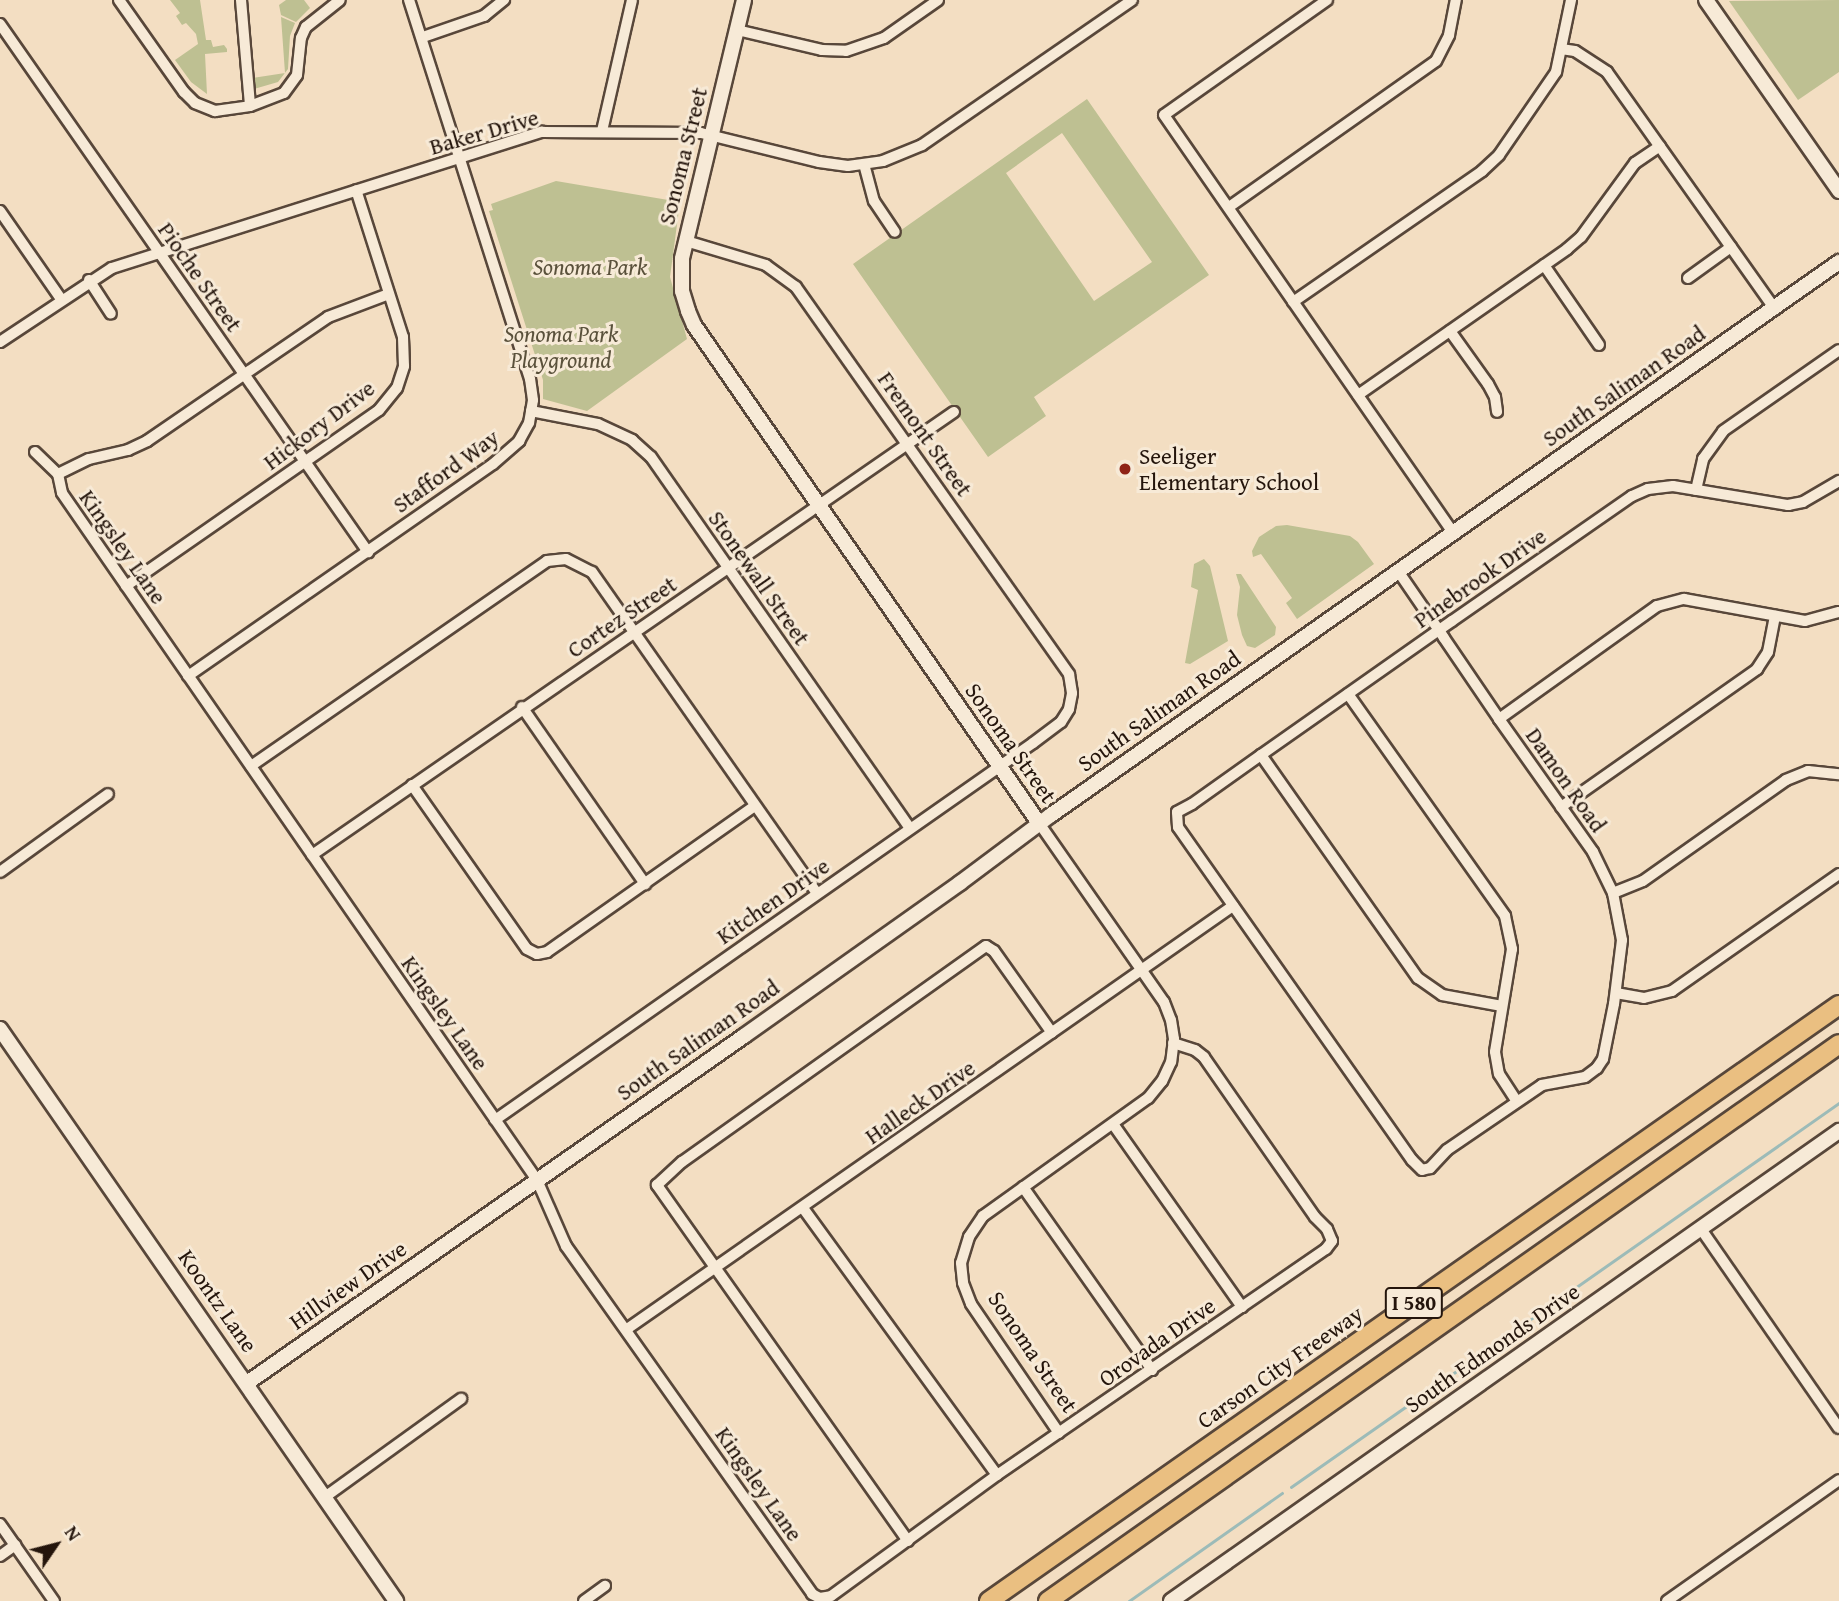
<!DOCTYPE html>
<style>
body{margin:0}
#map{position:relative;width:1839px;height:1601px;overflow:hidden;background:#f3dec2;font-family:"Gentium Book Plus",serif}
div>[style]{position:absolute}
[style*='--x']{left:calc(var(--x)*1px);top:calc(var(--y)*1px);width:calc(var(--w)*1px);rotate:calc(var(--a)*1deg)}
.green>*{inset:0;background:#bec092}
.stream>*{height:2.5px;margin:-1.25px;padding:0 1.25px;transform-origin:1.25px;border-radius:1.25px;background:#9cbbb8}
.roads{filter:drop-shadow(2px 0 #58473a) drop-shadow(-2px 0 #58473a) drop-shadow(0 2px #58473a) drop-shadow(0 -2px #58473a)}
.street>*{height:10px;margin:-5px;padding:0 5px;transform-origin:5px;border-radius:5px;background:#f7ead7}
.secondary>*{height:14px;margin:-7px;padding:0 7px;transform-origin:7px;border-radius:7px;background:#f7ead7}
.highway>*{height:18px;margin:-9px;padding:0 9px;transform-origin:9px;border-radius:9px;background:#eabf81}
.dots>*{width:19px;height:19px;translate:-50% -50%;box-sizing:border-box;border:4px solid #f7ead7;border-radius:50%}
span{translate:-50% -50%;white-space:nowrap;text-align:center;line-height:1.15;-webkit-text-stroke:6px #f7ead7;paint-order:stroke}
.shield-label span{padding:2px 5px;background:#f7ead7;border:2px solid;border-radius:5px;-webkit-text-stroke-width:0}
.shield-label{font-size:21px;color:#24150c;font-weight:700}
.street-label{font-size:23px;color:#24150c}
.park-label{font-size:23px;color:#5a513b;font-style:italic}
.poi-label{font-size:23px;color:#24150c}
.left{translate:0 -50%;text-align:left}
.north{position:absolute;left:21px;top:1510px;width:70px;height:70px;-webkit-text-stroke:5px #f7ead7;paint-order:stroke;rotate:55deg;font-size:19px;font-weight:700;line-height:28px;text-align:center;color:#24150c}
.north::after{content:'';display:block;margin:auto;width:24px;height:32px;background:#24150c;clip-path:polygon(50% 0,100% 100%,50% 72%,0 100%)}
</style>
<div id="map">
<div class="green">
<i style="clip-path:polygon(170px 0,200px 0,206px 40px,211px 40px,213px 47px,224px 45px,227px 49px,227px 52px,205px 54px,207px 94px,191px 82px,175px 60px,198px 44px,196px 34px,186px 23px,182px 25px,176px 16px,180px 13px)"></i>
<i style="clip-path:polygon(286px 0,304px 0,310px 8px,296px 22px,281px 15px,279px 5px)"></i>
<i style="clip-path:polygon(1839px 0,1839px 72px,1798px 100px,1729px 1px)"></i>
<i style="clip-path:polygon(281px 17px,295px 23px,290px 36px,288px 69px,278px 82px,254px 89px,253px 78px,285px 73px)"></i>
<i style="clip-path:polygon(evenodd,1087px 99px,1209px 275px,1034px 397px,1046px 416px,988px 457px,853px 264px,1087px 99px,1062px 133px,1152px 262px,1094px 301px,1006px 173px,1062px 133px)"></i>
<i style="clip-path:polygon(556px 181px,680px 202px,670px 277px,687px 339px,587px 411px,543px 399px,543px 380px,489px 211px,493px 210px,491px 204px)"></i>
<i style="clip-path:polygon(1287px 525px,1350px 536px,1358px 542px,1374px 564px,1297px 619px,1286px 603px,1292px 598px,1261px 554px,1253px 557px,1252px 551px,1259px 537px,1276px 526px)"></i>
<i style="clip-path:polygon(1204px 559px,1210px 566px,1228px 641px,1190px 664px,1185px 663px,1198px 590px,1191px 587px,1194px 564px)"></i>
<i style="clip-path:polygon(1236px 574px,1241px 574px,1276px 627px,1275px 635px,1255px 648px,1247px 646px,1242px 635px,1237px 615px,1240px 587px)"></i>
</div>
<div class="stream">
<i style="--x:1291;--y:1487;--w:669;--a:-35.02"></i>
<i style="--x:1129;--y:1601;--w:187;--a:-35.2"></i>
</div>
<div class="roads">
<div class="street">
<i style="--x:119;--y:0;--w:113;--a:54.8"></i>
<i style="--x:184;--y:92;--w:16;--a:45"></i>
<i style="--x:195;--y:103;--w:22;--a:22"></i>
<i style="--x:215;--y:111;--w:35;--a:-8"></i>
<i style="--x:250;--y:106;--w:36;--a:-21"></i>
<i style="--x:284;--y:93;--w:22;--a:-54"></i>
<i style="--x:297;--y:75;--w:37;--a:-84"></i>
<i style="--x:301;--y:38;--w:12;--a:-66"></i>
<i style="--x:306;--y:27;--w:43;--a:-38.5"></i>
<i style="--x:241;--y:0;--w:106;--a:85.1"></i>
<i style="--x:1327;--y:0;--w:199;--a:144.8"></i>
<i style="--x:1164;--y:115;--w:510;--a:55.31"></i>
<i style="--x:0;--y:24;--w:644;--a:55.12"></i>
<i style="--x:737;--y:30;--w:87;--a:13.2"></i>
<i style="--x:822;--y:50;--w:24;--a:2"></i>
<i style="--x:846;--y:51;--w:40;--a:-18.9"></i>
<i style="--x:884;--y:38;--w:66;--a:-35.1"></i>
<i style="--x:423;--y:37;--w:65;--a:-19"></i>
<i style="--x:484;--y:16;--w:26;--a:-39"></i>
<i style="--x:1561;--y:49;--w:14;--a:8"></i>
<i style="--x:1575;--y:51;--w:38;--a:33"></i>
<i style="--x:1607;--y:72;--w:291;--a:54.7"></i>
<i style="--x:602;--y:131;--w:134;--a:-77.1"></i>
<i style="--x:864;--y:164;--w:38;--a:75"></i>
<i style="--x:874;--y:201;--w:37;--a:56"></i>
<i style="--x:1229;--y:207;--w:253;--a:-35.2"></i>
<i style="--x:1436;--y:61;--w:29;--a:-63"></i>
<i style="--x:1449;--y:35;--w:36;--a:-79"></i>
<i style="--x:0;--y:211;--w:107;--a:55.3"></i>
<i style="--x:1544;--y:265;--w:97;--a:55.5"></i>
<i style="--x:1688;--y:278;--w:53;--a:-35.8"></i>
<i style="--x:89;--y:280;--w:40;--a:57.1"></i>
<i style="--x:1293;--y:302;--w:230;--a:-34.7"></i>
<i style="--x:1482;--y:171;--w:23;--a:-43"></i>
<i style="--x:1499;--y:155;--w:101;--a:-55.5"></i>
<i style="--x:1556;--y:72;--w:74;--a:-78.2"></i>
<i style="--x:1450;--y:331;--w:65;--a:54.4"></i>
<i style="--x:1488;--y:384;--w:15;--a:62"></i>
<i style="--x:1495;--y:397;--w:15;--a:82"></i>
<i style="--x:0;--y:342;--w:134;--a:-33.5"></i>
<i style="--x:112;--y:268;--w:451;--a:-17.6"></i>
<i style="--x:542;--y:132;--w:159;--a:0.4"></i>
<i style="--x:701;--y:133;--w:122;--a:13.8"></i>
<i style="--x:819;--y:162;--w:29;--a:8"></i>
<i style="--x:848;--y:166;--w:35;--a:-8"></i>
<i style="--x:883;--y:161;--w:42;--a:-22.3"></i>
<i style="--x:922;--y:145;--w:255;--a:-34.6"></i>
<i style="--x:1358;--y:395;--w:255;--a:-34.9"></i>
<i style="--x:1567;--y:249;--w:18;--a:-41"></i>
<i style="--x:1581;--y:237;--w:92;--a:-53.9"></i>
<i style="--x:1635;--y:163;--w:30;--a:-34"></i>
<i style="--x:531;--y:411;--w:68;--a:11"></i>
<i style="--x:598;--y:424;--w:38;--a:25"></i>
<i style="--x:632;--y:440;--w:25;--a:42"></i>
<i style="--x:651;--y:457;--w:452;--a:55.1"></i>
<i style="--x:35;--y:452;--w:32;--a:44"></i>
<i style="--x:58;--y:474;--w:19;--a:78"></i>
<i style="--x:62;--y:493;--w:835;--a:55.34"></i>
<i style="--x:537;--y:1180;--w:72;--a:66.3"></i>
<i style="--x:566;--y:1246;--w:426;--a:54.7"></i>
<i style="--x:812;--y:1594;--w:9;--a:27"></i>
<i style="--x:820;--y:1598;--w:11;--a:-10"></i>
<i style="--x:831;--y:1596;--w:205;--a:-36.1"></i>
<i style="--x:997;--y:1475;--w:399;--a:-34.5"></i>
<i style="--x:1326;--y:1249;--w:10;--a:-53"></i>
<i style="--x:1332;--y:1241;--w:13;--a:-113"></i>
<i style="--x:1327;--y:1229;--w:17;--a:-135"></i>
<i style="--x:1315;--y:1217;--w:195;--a:-124.8"></i>
<i style="--x:1204;--y:1057;--w:11;--a:-142"></i>
<i style="--x:1195;--y:1050;--w:23;--a:-162"></i>
<i style="--x:58;--y:474;--w:34;--a:-26"></i>
<i style="--x:89;--y:459;--w:40;--a:-13"></i>
<i style="--x:128;--y:450;--w:21;--a:-25"></i>
<i style="--x:147;--y:441;--w:219;--a:-34.4"></i>
<i style="--x:328;--y:317;--w:65;--a:-20.7"></i>
<i style="--x:1696;--y:490;--w:32;--a:-77"></i>
<i style="--x:1703;--y:459;--w:34;--a:-54"></i>
<i style="--x:1723;--y:431;--w:141;--a:-34.9"></i>
<i style="--x:1398;--y:571;--w:58;--a:55.5"></i>
<i style="--x:1431;--y:619;--w:14;--a:54"></i>
<i style="--x:1439;--y:630;--w:9;--a:58"></i>
<i style="--x:1444;--y:638;--w:98;--a:55.8"></i>
<i style="--x:1499;--y:719;--w:163;--a:54.7"></i>
<i style="--x:1593;--y:852;--w:46;--a:64"></i>
<i style="--x:1613;--y:893;--w:48;--a:79.2"></i>
<i style="--x:1622;--y:940;--w:64;--a:97.1"></i>
<i style="--x:1614;--y:1004;--w:56;--a:101.3"></i>
<i style="--x:1603;--y:1059;--w:11;--a:124"></i>
<i style="--x:1597;--y:1068;--w:15;--a:143"></i>
<i style="--x:1585;--y:1077;--w:44;--a:169.5"></i>
<i style="--x:1542;--y:1085;--w:115;--a:145.6"></i>
<i style="--x:1447;--y:1150;--w:25;--a:133"></i>
<i style="--x:1430;--y:1168;--w:8;--a:166"></i>
<i style="--x:1422;--y:1170;--w:14;--a:-135"></i>
<i style="--x:1412;--y:1160;--w:407;--a:-125.1"></i>
<i style="--x:1178;--y:827;--w:15;--a:-94"></i>
<i style="--x:1177;--y:812;--w:17;--a:-28"></i>
<i style="--x:1192;--y:804;--w:85;--a:-35.4"></i>
<i style="--x:1261;--y:755;--w:218;--a:-35.1"></i>
<i style="--x:1439;--y:630;--w:16;--a:-35"></i>
<i style="--x:1452;--y:621;--w:219;--a:-34.8"></i>
<i style="--x:1632;--y:496;--w:17;--a:-24"></i>
<i style="--x:1648;--y:489;--w:25;--a:-7"></i>
<i style="--x:1673;--y:486;--w:117;--a:9.4"></i>
<i style="--x:1788;--y:505;--w:15;--a:-11"></i>
<i style="--x:1803;--y:502;--w:42;--a:-30.3"></i>
<i style="--x:126;--y:586;--w:308;--a:-34.8"></i>
<i style="--x:379;--y:410;--w:28;--a:-51"></i>
<i style="--x:397;--y:388;--w:23;--a:-72"></i>
<i style="--x:404;--y:366;--w:29;--a:-92"></i>
<i style="--x:403;--y:337;--w:154;--a:-107.7"></i>
<i style="--x:188;--y:676;--w:371;--a:-34.8"></i>
<i style="--x:493;--y:464;--w:35;--a:-41"></i>
<i style="--x:519;--y:441;--w:21;--a:-61"></i>
<i style="--x:529;--y:423;--w:23;--a:-80"></i>
<i style="--x:533;--y:400;--w:21;--a:-98"></i>
<i style="--x:530;--y:379;--w:398;--a:-107.7"></i>
<i style="--x:1348;--y:694;--w:272;--a:54.7"></i>
<i style="--x:1505;--y:916;--w:34;--a:78"></i>
<i style="--x:1512;--y:949;--w:104;--a:99.4"></i>
<i style="--x:1495;--y:1052;--w:22;--a:80"></i>
<i style="--x:1499;--y:1074;--w:31;--a:57"></i>
<i style="--x:522;--y:707;--w:216;--a:55.2"></i>
<i style="--x:1499;--y:719;--w:194;--a:-35.6"></i>
<i style="--x:1657;--y:606;--w:28;--a:-15"></i>
<i style="--x:1684;--y:599;--w:123;--a:10.3"></i>
<i style="--x:1805;--y:621;--w:35;--a:-15"></i>
<i style="--x:1261;--y:755;--w:273;--a:54.9"></i>
<i style="--x:1418;--y:978;--w:29;--a:35"></i>
<i style="--x:1442;--y:995;--w:61;--a:10.4"></i>
<i style="--x:251;--y:766;--w:360;--a:-34.7"></i>
<i style="--x:547;--y:561;--w:19;--a:-6"></i>
<i style="--x:566;--y:559;--w:29;--a:27"></i>
<i style="--x:592;--y:572;--w:392;--a:55"></i>
<i style="--x:412;--y:785;--w:200;--a:55"></i>
<i style="--x:527;--y:949;--w:11;--a:27"></i>
<i style="--x:537;--y:954;--w:10;--a:-11"></i>
<i style="--x:547;--y:952;--w:254;--a:-35.1"></i>
<i style="--x:1561;--y:807;--w:240;--a:-35.1"></i>
<i style="--x:1757;--y:669;--w:20;--a:-57"></i>
<i style="--x:1768;--y:652;--w:37;--a:-79"></i>
<i style="--x:1039;--y:823;--w:218;--a:55.1"></i>
<i style="--x:1164;--y:1002;--w:19;--a:69"></i>
<i style="--x:1171;--y:1020;--w:19;--a:81"></i>
<i style="--x:1174;--y:1039;--w:23;--a:97"></i>
<i style="--x:1171;--y:1062;--w:21;--a:115"></i>
<i style="--x:1162;--y:1081;--w:22;--a:129"></i>
<i style="--x:1148;--y:1098;--w:203;--a:144.4"></i>
<i style="--x:983;--y:1216;--w:25;--a:124"></i>
<i style="--x:969;--y:1237;--w:27;--a:107"></i>
<i style="--x:961;--y:1263;--w:20;--a:84"></i>
<i style="--x:963;--y:1283;--w:22;--a:69"></i>
<i style="--x:971;--y:1304;--w:156;--a:55.7"></i>
<i style="--x:312;--y:855;--w:780;--a:-34.61"></i>
<i style="--x:0;--y:872;--w:133;--a:-35.8"></i>
<i style="--x:1613;--y:893;--w:32;--a:-22"></i>
<i style="--x:1643;--y:881;--w:175;--a:-35.2"></i>
<i style="--x:1786;--y:780;--w:24;--a:-22"></i>
<i style="--x:1808;--y:771;--w:31;--a:6"></i>
<i style="--x:1616;--y:993;--w:28;--a:10"></i>
<i style="--x:1644;--y:998;--w:29;--a:-14"></i>
<i style="--x:1672;--y:991;--w:204;--a:-35"></i>
<i style="--x:495;--y:1120;--w:657;--a:-35.02"></i>
<i style="--x:1033;--y:743;--w:35;--a:-37"></i>
<i style="--x:1061;--y:722;--w:15;--a:-58"></i>
<i style="--x:1069;--y:709;--w:16;--a:-79"></i>
<i style="--x:1072;--y:693;--w:19;--a:-99"></i>
<i style="--x:1069;--y:674;--w:474;--a:-125.2"></i>
<i style="--x:796;--y:287;--w:37;--a:-144"></i>
<i style="--x:766;--y:265;--w:84;--a:-163.3"></i>
<i style="--x:1113;--y:1124;--w:224;--a:54.8"></i>
<i style="--x:1023;--y:1187;--w:224;--a:54.8"></i>
<i style="--x:803;--y:1208;--w:330;--a:54"></i>
<i style="--x:1701;--y:1229;--w:242;--a:55.3"></i>
<i style="--x:627;--y:1329;--w:739;--a:-34.92"></i>
<i style="--x:325;--y:1497;--w:168;--a:-35.8"></i>
<i style="--x:0;--y:1524;--w:94;--a:55"></i>
<i style="--x:908;--y:1541;--w:436;--a:-125.2"></i>
<i style="--x:657;--y:1185;--w:34;--a:-43"></i>
<i style="--x:682;--y:1162;--w:373;--a:-35.4"></i>
<i style="--x:986;--y:946;--w:9;--a:32"></i>
<i style="--x:994;--y:951;--w:100;--a:54.7"></i>
<i style="--x:0;--y:1556;--w:19;--a:-36"></i>
<i style="--x:584;--y:1601;--w:26;--a:-36"></i>
<i style="--x:1667;--y:1601;--w:210;--a:-35.1"></i>
</div>
<div class="secondary">
<i style="--x:744;--y:0;--w:266;--a:103.5"></i>
<i style="--x:682;--y:259;--w:32;--a:90"></i>
<i style="--x:682;--y:291;--w:21;--a:73"></i>
<i style="--x:688;--y:311;--w:15;--a:67"></i>
<i style="--x:694;--y:325;--w:606;--a:55.29"></i>
<i style="--x:1706;--y:0;--w:233;--a:55.1"></i>
<i style="--x:0;--y:1029;--w:696;--a:55.3"></i>
<i style="--x:247;--y:1383;--w:606;--a:-34.92"></i>
<i style="--x:744;--y:1036;--w:265;--a:-35.3"></i>
<i style="--x:960;--y:883;--w:114;--a:-36.8"></i>
<i style="--x:1051;--y:815;--w:963;--a:-35.06"></i>
<i style="--x:1171;--y:1601;--w:817;--a:-35.13"></i>
</div>
<div class="highway">
<i style="--x:989;--y:1601;--w:1038;--a:-35.04"></i>
<i style="--x:1048;--y:1601;--w:967;--a:-35.15"></i>
</div>
</div>
<div class="dots">
<i style="left:1125px;top:469px;background:#8f2418"></i>
</div>
<div class="shield-label">
<span style="left:1414px;top:1303px">I 580</span>
</div>
<div class="street-label">
<span style="left:484px;top:132px;rotate:-16deg">Baker Drive</span>
<span style="left:683px;top:156px;rotate:-76deg">Sonoma Street</span>
<span style="left:200px;top:277px;rotate:55deg">Pioche Street</span>
<span style="left:1624px;top:386px;rotate:-35deg">South Saliman Road</span>
<span style="left:319px;top:425px;rotate:-37deg">Hickory Drive</span>
<span style="left:925px;top:434px;rotate:55deg">Fremont Street</span>
<span style="left:446px;top:471px;rotate:-36deg">Stafford Way</span>
<span style="left:123px;top:547px;rotate:55deg">Kingsley Lane</span>
<span style="left:759px;top:578px;rotate:55deg">Stonewall Street</span>
<span style="left:1480px;top:578px;rotate:-35deg">Pinebrook Drive</span>
<span style="left:622px;top:617px;rotate:-34deg">Cortez Street</span>
<span style="left:1159px;top:711px;rotate:-35deg">South Saliman Road</span>
<span style="left:1011px;top:743px;rotate:55deg">Sonoma Street</span>
<span style="left:1566px;top:780px;rotate:55deg">Damon Road</span>
<span style="left:773px;top:901px;rotate:-35deg">Kitchen Drive</span>
<span style="left:445px;top:1013px;rotate:55deg">Kingsley Lane</span>
<span style="left:698px;top:1040px;rotate:-35deg">South Saliman Road</span>
<span style="left:920px;top:1102px;rotate:-35deg">Halleck Drive</span>
<span style="left:348px;top:1285px;rotate:-35deg">Hillview Drive</span>
<span style="left:218px;top:1301px;rotate:55deg">Koontz Lane</span>
<span style="left:1157px;top:1342px;rotate:-35deg">Orovada Drive</span>
<span style="left:1492px;top:1348px;rotate:-35deg">South Edmonds Drive</span>
<span style="left:1033px;top:1352px;rotate:56deg">Sonoma Street</span>
<span style="left:1280px;top:1367px;rotate:-35deg">Carson City Freeway</span>
<span style="left:759px;top:1484px;rotate:55deg">Kingsley Lane</span>
</div>
<div class="park-label">
<span style="left:590px;top:267px">Sonoma Park</span>
<span style="left:561px;top:347px">Sonoma Park<br>Playground</span>
</div>
<div class="poi-label">
<span class="left" style="left:1139px;top:469px">Seeliger<br>Elementary School</span>
</div>
<div class="north">N</div>
</div>
